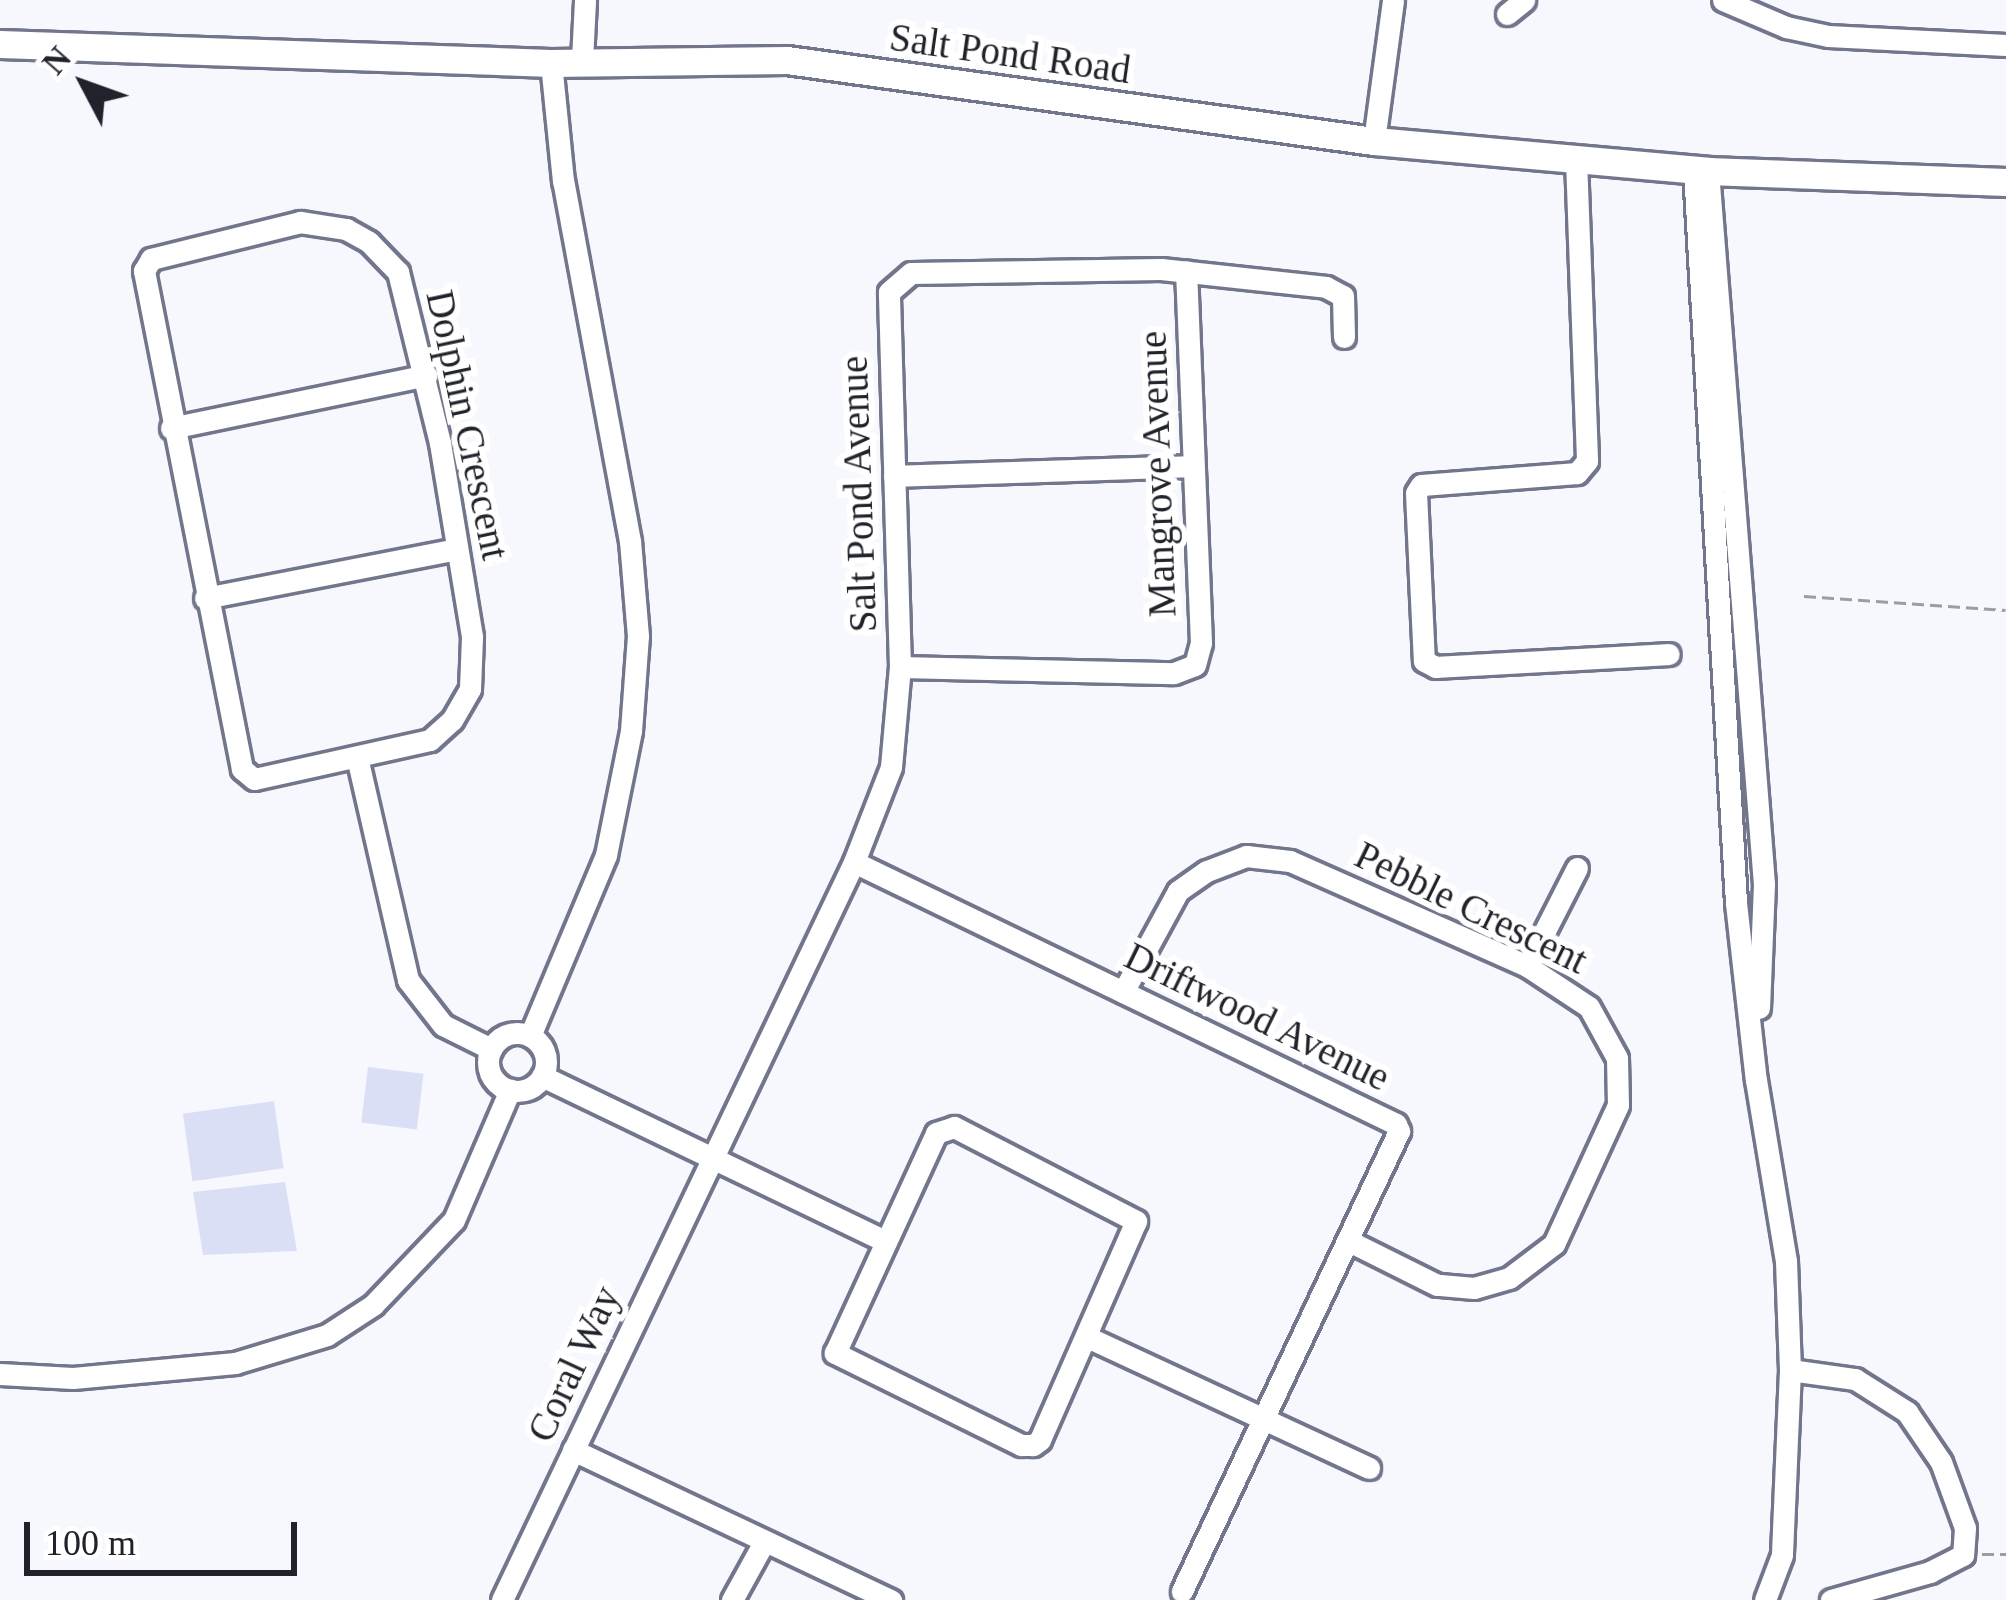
<!DOCTYPE html>
<style>
body{margin:0}
#map{position:relative;width:2006px;height:1600px;overflow:hidden;background:#f7f8fd;font-family:Georgia,serif}
div>[style]{position:absolute}
[style*='--x']{left:calc(var(--x)*1px);top:calc(var(--y)*1px);width:calc(var(--w)*1px);rotate:calc(var(--a)*1deg)}
.green>*{inset:0;background:#dadff6;transform-origin:0 0}
.path>*{height:3px;margin-top:-1.5px;transform-origin:0;background:repeating-linear-gradient(90deg,#9c9da4 0 12px,transparent 0 18px)}
.roads{filter:drop-shadow(3px 0 #72768c) drop-shadow(-3px 0 #72768c) drop-shadow(0 3px #72768c) drop-shadow(0 -3px #72768c)}
.minor>*{height:21px;margin:-10.5px;padding:0 10.5px;transform-origin:10.5px;border-radius:10.5px;background:#fff}
.minor>.ring{margin:-10.5px;padding:0;box-sizing:content-box;background:none;border:21px solid #fff;border-radius:50%}
.tertiary>*{height:27px;margin:-13.5px;padding:0 13.5px;transform-origin:13.5px;border-radius:13.5px;background:#fff}
span{translate:-50% -50%;white-space:nowrap;text-align:center;line-height:1.15;-webkit-text-stroke:12px #fff;paint-order:stroke}
.street-label{font-size:39px;color:#21232c}
.north{position:absolute;left:24px;top:24px;width:120px;height:120px;-webkit-text-stroke:9px #fff;paint-order:stroke;rotate:311deg;font-size:33px;font-weight:700;line-height:48px;text-align:center;color:#21232c}
.north::after{content:'';display:block;margin:auto;width:42px;height:54px;background:#21232c;clip-path:polygon(50% 0,100% 100%,50% 72%,0 100%)}
.scale{position:absolute;left:24px;top:1522px;width:273px;height:54px;box-sizing:border-box;border:6px solid #21232c;border-top:0;padding-left:15px;font-size:36px;line-height:42px;white-space:nowrap;color:#21232c;-webkit-text-stroke:9px #fff;paint-order:stroke}
</style>
<div id="map">
<div class="green">
<i style="left:368px;top:1067px;width:56px;height:56px;rotate:7deg"></i>
<i style="left:274px;top:1101px;width:68px;height:92px;rotate:82deg"></i>
<i style="clip-path:polygon(285px 1182px,297px 1251px,203px 1255px,193px 1192px)"></i>
</div>
<div class="path">
<i style="--x:1804;--y:596;--w:202;--a:4"></i>
<i style="--x:1982;--y:1554;--w:24;--a:0"></i>
</div>
<div class="roads">
<div class="minor">
<i style="--x:1723;--y:0;--w:69;--a:23.2"></i>
<i style="--x:1786;--y:27;--w:43;--a:12.1"></i>
<i style="--x:1828;--y:36;--w:178;--a:2.9"></i>
<i style="--x:1507;--y:14;--w:22;--a:-39"></i>
<i style="--x:582;--y:60;--w:60;--a:-87.1"></i>
<i style="--x:1374;--y:141;--w:142;--a:-82.3"></i>
<i style="--x:1576;--y:159;--w:302;--a:87.9"></i>
<i style="--x:1587;--y:461;--w:16;--a:130"></i>
<i style="--x:1577;--y:473;--w:156;--a:175.6"></i>
<i style="--x:1421;--y:485;--w:9;--a:122"></i>
<i style="--x:1416;--y:493;--w:168;--a:87.3"></i>
<i style="--x:1424;--y:661;--w:13;--a:27"></i>
<i style="--x:1436;--y:667;--w:233;--a:-3.2"></i>
<i style="--x:1694;--y:170;--w:734;--a:86.72"></i>
<i style="--x:1736;--y:903;--w:178;--a:83.6"></i>
<i style="--x:1756;--y:1080;--w:183;--a:80.6"></i>
<i style="--x:1786;--y:1261;--w:109;--a:87.9"></i>
<i style="--x:1790;--y:1370;--w:185;--a:92.5"></i>
<i style="--x:1782;--y:1555;--w:48;--a:110.7"></i>
<i style="--x:1708;--y:171;--w:715;--a:85.51"></i>
<i style="--x:1764;--y:884;--w:124;--a:92.3"></i>
<i style="--x:300;--y:222;--w:47;--a:8.7"></i>
<i style="--x:346;--y:229;--w:26;--a:29"></i>
<i style="--x:369;--y:242;--w:42;--a:46"></i>
<i style="--x:398;--y:272;--w:176;--a:76.2"></i>
<i style="--x:440;--y:443;--w:197;--a:80.6"></i>
<i style="--x:472;--y:637;--w:52;--a:92.2"></i>
<i style="--x:470;--y:689;--w:36;--a:120"></i>
<i style="--x:452;--y:720;--w:30;--a:138"></i>
<i style="--x:430;--y:740;--w:180;--a:167.5"></i>
<i style="--x:254;--y:779;--w:16;--a:-140"></i>
<i style="--x:242;--y:769;--w:508;--a:-101.13"></i>
<i style="--x:144;--y:271;--w:14;--a:-60"></i>
<i style="--x:151;--y:259;--w:154;--a:-13.9"></i>
<i style="--x:171;--y:428;--w:261;--a:-11.7"></i>
<i style="--x:894;--y:476;--w:299;--a:-1.9"></i>
<i style="--x:205;--y:598;--w:256;--a:-11"></i>
<i style="--x:900;--y:667;--w:274;--a:1.3"></i>
<i style="--x:1174;--y:673;--w:22;--a:-21"></i>
<i style="--x:1195;--y:665;--w:23;--a:-75"></i>
<i style="--x:1201;--y:643;--w:372;--a:-92.3"></i>
<i style="--x:357;--y:757;--w:229;--a:77.1"></i>
<i style="--x:408;--y:980;--w:57;--a:52.1"></i>
<i style="--x:443;--y:1025;--w:54;--a:26.6"></i>
<i style="--x:854;--y:862;--w:602;--a:25.8"></i>
<i style="--x:1396;--y:1124;--w:8;--a:67"></i>
<i style="--x:1399;--y:1131;--w:509;--a:115.26"></i>
<i style="--x:1527;--y:966;--w:110;--a:-63"></i>
<i style="--x:1123;--y:992;--w:115;--a:-61.4"></i>
<i style="--x:1178;--y:891;--w:35;--a:-35"></i>
<i style="--x:1207;--y:871;--w:42;--a:-21"></i>
<i style="--x:1246;--y:856;--w:44;--a:6.5"></i>
<i style="--x:1290;--y:861;--w:259;--a:23.9"></i>
<i style="--x:1527;--y:966;--w:74;--a:33.5"></i>
<i style="--x:1589;--y:1007;--w:58;--a:61.2"></i>
<i style="--x:1617;--y:1058;--w:47;--a:88.8"></i>
<i style="--x:1618;--y:1105;--w:153;--a:114.7"></i>
<i style="--x:1554;--y:1244;--w:56;--a:142.9"></i>
<i style="--x:1509;--y:1278;--w:36;--a:164"></i>
<i style="--x:1474;--y:1288;--w:37;--a:-175"></i>
<i style="--x:1437;--y:1285;--w:96;--a:-153.4"></i>
<i class="ring" style="left:488px;top:1033px;width:37px;height:37px"></i>
<i style="--x:530;--y:1036;--w:196;--a:-67.2"></i>
<i style="--x:606;--y:855;--w:126;--a:-78.6"></i>
<i style="--x:631;--y:731;--w:95;--a:-85.8"></i>
<i style="--x:638;--y:636;--w:95;--a:-94.8"></i>
<i style="--x:630;--y:541;--w:366;--a:-100.5"></i>
<i style="--x:563;--y:181;--w:119;--a:-95.8"></i>
<i style="--x:542;--y:1076;--w:381;--a:25.7"></i>
<i style="--x:954;--y:1127;--w:205;--a:27.3"></i>
<i style="--x:1136;--y:1221;--w:239;--a:113.7"></i>
<i style="--x:1040;--y:1440;--w:9;--a:144"></i>
<i style="--x:1033;--y:1445;--w:12;--a:180"></i>
<i style="--x:1021;--y:1445;--w:208;--a:-153.7"></i>
<i style="--x:835;--y:1353;--w:242;--a:-65.3"></i>
<i style="--x:936;--y:1133;--w:19;--a:-18"></i>
<i style="--x:1087;--y:1337;--w:311;--a:24.9"></i>
<i style="--x:1790;--y:1370;--w:66;--a:7.9"></i>
<i style="--x:1855;--y:1379;--w:62;--a:32.4"></i>
<i style="--x:1907;--y:1412;--w:60;--a:55.8"></i>
<i style="--x:1941;--y:1462;--w:70;--a:70"></i>
<i style="--x:1965;--y:1528;--w:27;--a:94"></i>
<i style="--x:1963;--y:1555;--w:37;--a:153"></i>
<i style="--x:1930;--y:1572;--w:103;--a:164.2"></i>
<i style="--x:0;--y:1374;--w:73;--a:3.1"></i>
<i style="--x:73;--y:1378;--w:163;--a:-5.3"></i>
<i style="--x:235;--y:1363;--w:96;--a:-16.9"></i>
<i style="--x:327;--y:1335;--w:55;--a:-33.1"></i>
<i style="--x:373;--y:1305;--w:117;--a:-46.4"></i>
<i style="--x:454;--y:1220;--w:142;--a:-66.7"></i>
<i style="--x:573;--y:1450;--w:352;--a:25.3"></i>
<i style="--x:502;--y:1600;--w:818;--a:-64.5"></i>
<i style="--x:854;--y:862;--w:102;--a:-68.7"></i>
<i style="--x:891;--y:767;--w:100;--a:-84.9"></i>
<i style="--x:900;--y:667;--w:375;--a:-91.7"></i>
<i style="--x:889;--y:292;--w:29;--a:-41"></i>
<i style="--x:911;--y:273;--w:250;--a:-0.9"></i>
<i style="--x:1161;--y:269;--w:166;--a:6.2"></i>
<i style="--x:1326;--y:287;--w:19;--a:28"></i>
<i style="--x:1343;--y:296;--w:41;--a:88.6"></i>
<i style="--x:732;--y:1600;--w:66;--a:-61.1"></i>
</div>
<div class="tertiary">
<i style="--x:0;--y:44;--w:551;--a:1.97"></i>
<i style="--x:551;--y:63;--w:236;--a:-0.7"></i>
<i style="--x:787;--y:60;--w:593;--a:7.86"></i>
<i style="--x:1374;--y:141;--w:335;--a:5.1"></i>
<i style="--x:1708;--y:171;--w:298;--a:2.1"></i>
</div>
</div>
<div class="street-label">
<span style="left:1010px;top:54px;rotate:8deg">Salt Pond Road</span>
<span style="left:467px;top:425px;rotate:78deg">Dolphin Crescent</span>
<span style="left:1158px;top:474px;rotate:-92deg">Mangrove Avenue</span>
<span style="left:859px;top:494px;rotate:-92deg">Salt Pond Avenue</span>
<span style="left:1471px;top:908px;rotate:26deg">Pebble Crescent</span>
<span style="left:1257px;top:1017px;rotate:26deg">Driftwood Avenue</span>
<span style="left:574px;top:1364px;rotate:-65deg">Coral Way</span>
</div>
<div class="north">N</div>
<div class="scale">100 m</div>
</div>
